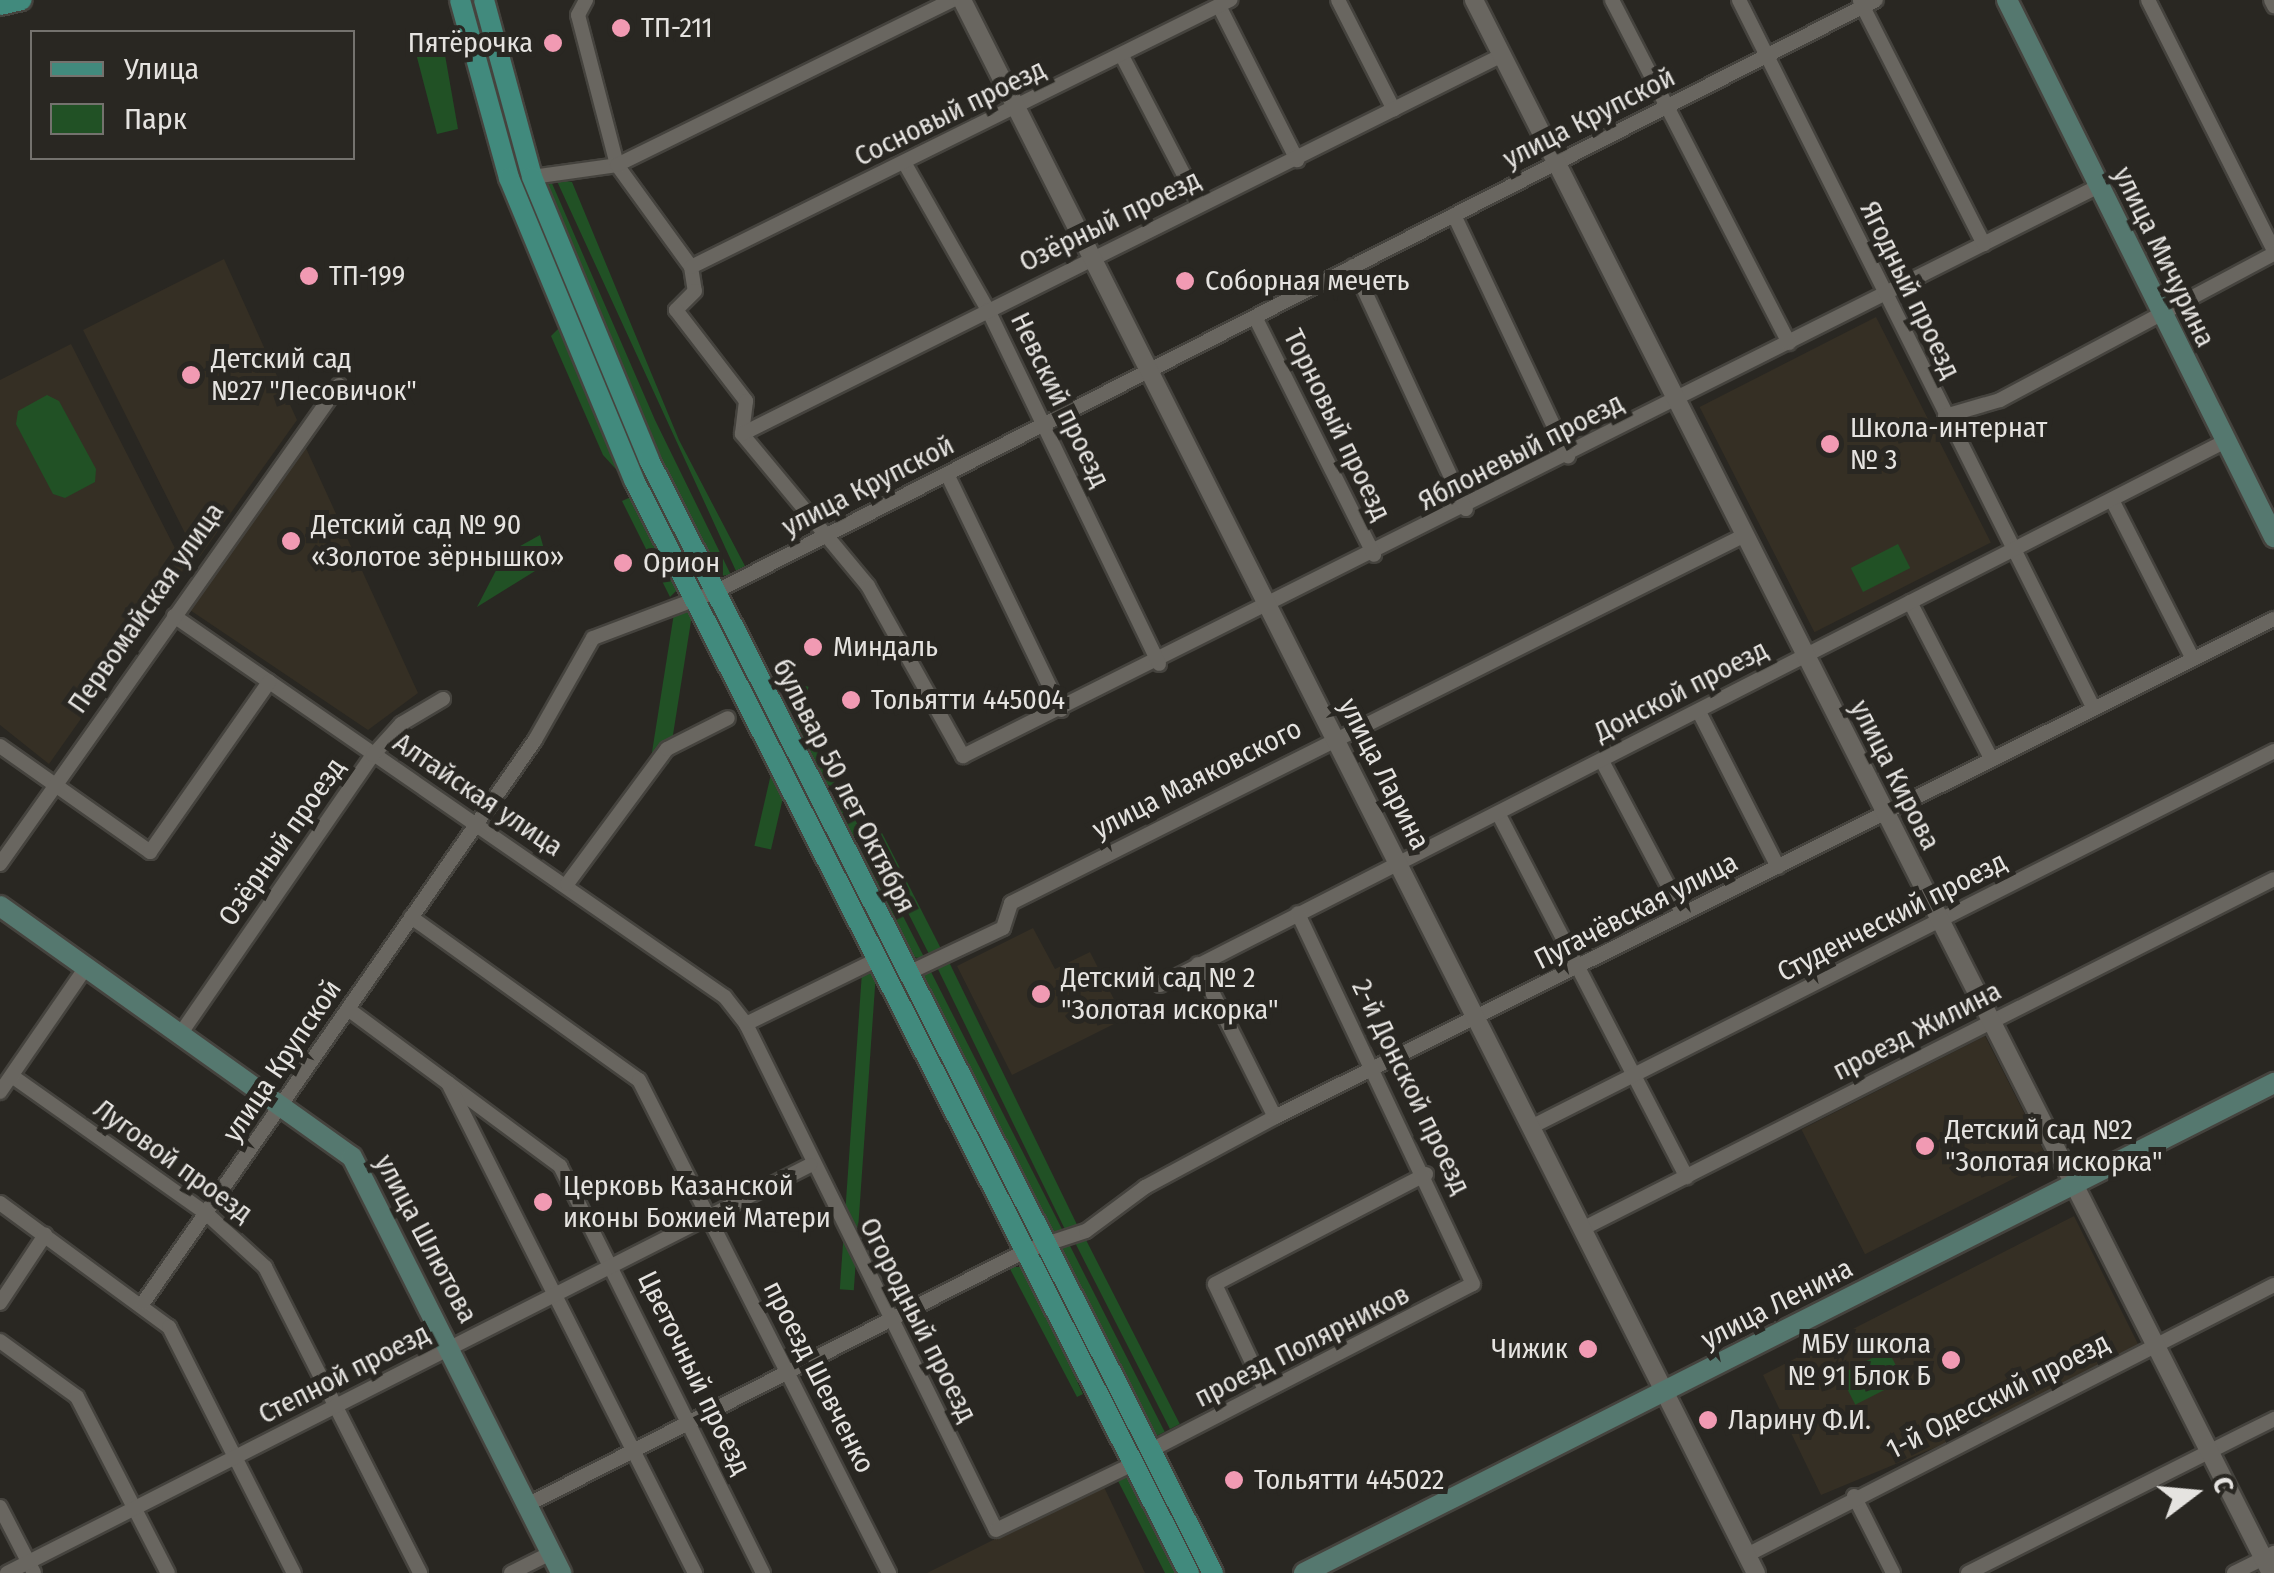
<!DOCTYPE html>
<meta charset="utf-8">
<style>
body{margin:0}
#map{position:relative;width:2274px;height:1573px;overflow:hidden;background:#292722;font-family:"Fira Sans Condensed",sans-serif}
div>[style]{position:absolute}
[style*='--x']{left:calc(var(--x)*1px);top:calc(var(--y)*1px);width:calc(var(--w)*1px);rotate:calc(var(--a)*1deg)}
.built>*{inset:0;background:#352f24;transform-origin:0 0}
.green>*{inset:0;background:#215125;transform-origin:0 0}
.roads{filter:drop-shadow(2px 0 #45433e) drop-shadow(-2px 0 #45433e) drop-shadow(0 2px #45433e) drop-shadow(0 -2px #45433e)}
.minor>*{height:14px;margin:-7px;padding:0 7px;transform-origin:7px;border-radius:7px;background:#696660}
.tertiary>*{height:18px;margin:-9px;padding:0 9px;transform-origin:9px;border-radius:9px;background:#696660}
.secondary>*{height:20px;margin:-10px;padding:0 10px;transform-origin:10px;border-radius:10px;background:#55786f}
.primary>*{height:20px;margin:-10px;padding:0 10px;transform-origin:10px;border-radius:10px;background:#418a7d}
.dots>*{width:28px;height:28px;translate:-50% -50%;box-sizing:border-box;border:5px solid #292722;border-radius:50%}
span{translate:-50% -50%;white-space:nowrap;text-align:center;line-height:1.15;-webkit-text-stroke:10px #292722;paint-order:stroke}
.poi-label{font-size:28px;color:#e5e3e0}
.left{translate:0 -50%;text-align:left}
.right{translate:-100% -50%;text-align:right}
.street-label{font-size:28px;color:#e5e3e0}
.legend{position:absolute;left:30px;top:30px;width:325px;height:130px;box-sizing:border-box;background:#292722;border:2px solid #74726e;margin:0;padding:12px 18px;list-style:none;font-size:30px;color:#e5e3e0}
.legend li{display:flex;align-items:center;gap:20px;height:50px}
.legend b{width:50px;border:2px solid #74726e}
.north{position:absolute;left:2144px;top:1443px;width:100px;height:100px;-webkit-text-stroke:8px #292722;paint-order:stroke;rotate:74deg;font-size:28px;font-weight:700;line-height:40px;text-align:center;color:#e5e3e0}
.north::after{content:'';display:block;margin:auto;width:35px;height:45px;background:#e5e3e0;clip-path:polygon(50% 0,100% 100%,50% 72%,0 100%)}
</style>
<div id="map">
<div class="built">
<i style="clip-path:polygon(224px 259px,297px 420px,198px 559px,83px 330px)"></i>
<i style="left:1876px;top:317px;width:253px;height:198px;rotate:63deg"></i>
<i style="clip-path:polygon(71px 344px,186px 570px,49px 764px,0 725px,0 380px)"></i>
<i style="clip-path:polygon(305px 446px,418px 693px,368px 730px,184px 606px)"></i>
<i style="clip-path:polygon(1033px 928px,1055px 969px,1090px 952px,1124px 1019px,1012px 1075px,957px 966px)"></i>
<i style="left:1985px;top:1036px;width:140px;height:206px;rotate:63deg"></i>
<i style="clip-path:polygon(2074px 1216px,2138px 1344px,1984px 1423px,1973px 1418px,1951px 1441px,1821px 1495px,1763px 1375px)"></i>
<i style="clip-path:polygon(1103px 1485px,1145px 1573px,927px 1573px)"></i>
</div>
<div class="green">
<i style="clip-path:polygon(442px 38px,458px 129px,437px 134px,413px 42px)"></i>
<i style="clip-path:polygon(498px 84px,698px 578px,639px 471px,530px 213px)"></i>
<i style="clip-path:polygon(556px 179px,572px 182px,679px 440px,745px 566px,736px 571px)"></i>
<i style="clip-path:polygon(551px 181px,655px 420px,731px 575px,717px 576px,667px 482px,545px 187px)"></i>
<i style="clip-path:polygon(561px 326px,624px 478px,603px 455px,551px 336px)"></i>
<i style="clip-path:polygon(47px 395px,59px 401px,96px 469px,95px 482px,65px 498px,53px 494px,16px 424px,18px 411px)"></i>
<i style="clip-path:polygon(635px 495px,679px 588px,670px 597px,622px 501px)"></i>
<i style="clip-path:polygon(540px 535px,548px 563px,477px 607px,504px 555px)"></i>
<i style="left:1898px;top:544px;width:27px;height:53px;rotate:63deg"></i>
<i style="left:675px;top:607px;width:18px;height:156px;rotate:9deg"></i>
<i style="left:792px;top:683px;width:17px;height:167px;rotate:13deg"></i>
<i style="clip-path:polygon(807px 726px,863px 835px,859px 837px,848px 836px,831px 786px,820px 783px,795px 732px)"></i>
<i style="clip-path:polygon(783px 738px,1032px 1237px,774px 742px)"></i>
<i style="left:882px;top:833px;width:133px;height:13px;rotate:63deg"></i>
<i style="clip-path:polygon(865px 842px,925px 959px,907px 956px,857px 852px)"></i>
<i style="left:948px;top:960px;width:300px;height:13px;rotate:64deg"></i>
<i style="left:929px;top:968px;width:297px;height:13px;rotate:63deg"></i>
<i style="left:862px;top:972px;width:14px;height:318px;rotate:4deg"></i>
<i style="left:1084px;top:1236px;width:211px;height:11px;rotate:63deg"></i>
<i style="left:1068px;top:1242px;width:213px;height:13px;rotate:63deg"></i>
<i style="clip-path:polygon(1009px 1267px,1024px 1267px,1083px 1394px,1077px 1397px)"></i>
<i style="left:1888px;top:1350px;width:34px;height:54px;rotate:63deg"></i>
<i style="clip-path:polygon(1131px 1476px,1182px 1573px,1165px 1573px,1116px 1477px)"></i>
</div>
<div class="roads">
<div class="minor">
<i style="--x:586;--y:0;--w:17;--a:118"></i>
<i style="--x:578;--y:15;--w:155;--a:75.4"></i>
<i style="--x:617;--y:165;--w:126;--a:54"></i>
<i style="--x:691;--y:267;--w:24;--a:81"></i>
<i style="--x:695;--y:291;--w:27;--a:135"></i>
<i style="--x:676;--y:310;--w:115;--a:52.4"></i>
<i style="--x:746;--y:401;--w:33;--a:97"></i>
<i style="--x:742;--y:434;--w:197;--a:50.3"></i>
<i style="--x:868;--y:586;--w:195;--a:60.8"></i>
<i style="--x:963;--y:756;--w:1271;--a:-26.65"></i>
<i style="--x:1338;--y:0;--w:123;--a:63"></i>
<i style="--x:1612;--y:0;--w:386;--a:62.7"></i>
<i style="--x:1739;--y:0;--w:791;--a:63.4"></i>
<i style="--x:2148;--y:0;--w:281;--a:63.3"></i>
<i style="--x:2271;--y:0;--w:7;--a:63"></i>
<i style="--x:1860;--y:1;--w:273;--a:63"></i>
<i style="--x:1219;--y:6;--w:173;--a:63.1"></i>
<i style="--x:1122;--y:56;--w:167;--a:62.5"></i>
<i style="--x:905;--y:164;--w:168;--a:60.4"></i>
<i style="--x:988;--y:310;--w:393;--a:64.2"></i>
<i style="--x:532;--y:177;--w:86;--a:-8"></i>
<i style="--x:617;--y:165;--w:374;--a:-26.2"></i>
<i style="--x:1454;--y:215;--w:267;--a:64.7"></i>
<i style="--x:1353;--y:266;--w:268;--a:65.1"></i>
<i style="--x:691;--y:267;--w:602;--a:-26.35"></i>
<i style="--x:1255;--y:317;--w:266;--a:63.4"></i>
<i style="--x:1945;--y:416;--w:57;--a:-16.2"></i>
<i style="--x:2000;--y:400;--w:310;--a:-28.1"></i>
<i style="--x:742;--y:434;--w:849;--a:-26.5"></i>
<i style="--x:947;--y:474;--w:262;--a:64.2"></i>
<i style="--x:2112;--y:500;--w:176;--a:63"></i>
<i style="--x:1910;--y:602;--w:176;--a:62.6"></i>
<i style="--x:174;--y:616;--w:670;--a:34.66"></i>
<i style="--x:725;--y:997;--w:34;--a:52"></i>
<i style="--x:746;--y:1024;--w:564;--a:63.71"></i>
<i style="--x:996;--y:1530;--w:152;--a:-25.7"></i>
<i style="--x:1699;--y:712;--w:174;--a:63"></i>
<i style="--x:0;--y:746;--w:184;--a:35.2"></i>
<i style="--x:150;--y:852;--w:208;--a:-55"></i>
<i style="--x:1602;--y:761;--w:173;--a:62.1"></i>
<i style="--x:1499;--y:815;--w:408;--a:62.6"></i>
<i style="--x:0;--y:864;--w:587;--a:-54.71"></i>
<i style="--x:567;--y:884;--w:168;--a:-53.5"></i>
<i style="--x:667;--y:749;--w:68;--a:-26.9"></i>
<i style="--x:411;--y:917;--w:280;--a:35.6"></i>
<i style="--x:639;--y:1080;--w:553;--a:63.11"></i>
<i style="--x:1198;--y:964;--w:171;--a:63.3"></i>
<i style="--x:908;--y:973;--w:105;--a:-25.3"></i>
<i style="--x:1003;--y:928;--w:26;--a:-72"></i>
<i style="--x:1011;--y:903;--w:817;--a:-26.63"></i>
<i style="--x:1160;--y:985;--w:1197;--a:-27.04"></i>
<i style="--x:348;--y:1009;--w:264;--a:36.5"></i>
<i style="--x:560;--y:1166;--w:455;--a:63.5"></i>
<i style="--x:746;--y:1024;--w:147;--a:-26.2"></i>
<i style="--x:181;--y:1033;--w:338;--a:-55.4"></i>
<i style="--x:373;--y:755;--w:42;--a:-47.9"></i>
<i style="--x:401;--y:724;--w:49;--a:-30.8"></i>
<i style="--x:12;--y:1076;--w:239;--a:35.3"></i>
<i style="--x:207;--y:1214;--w:79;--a:42.4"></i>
<i style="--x:265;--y:1267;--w:343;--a:63.1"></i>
<i style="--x:448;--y:1083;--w:549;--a:63.25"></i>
<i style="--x:0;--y:1092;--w:153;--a:-55.4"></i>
<i style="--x:1531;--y:1127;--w:833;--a:-26.84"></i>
<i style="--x:0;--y:1203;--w:210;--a:36.3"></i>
<i style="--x:169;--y:1327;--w:276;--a:63.1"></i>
<i style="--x:1582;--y:1229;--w:775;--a:-26.83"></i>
<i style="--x:0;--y:1303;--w:82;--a:-56.5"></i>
<i style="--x:143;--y:1303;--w:686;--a:-55.15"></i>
<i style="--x:535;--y:740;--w:117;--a:-60.4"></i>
<i style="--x:593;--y:638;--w:130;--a:-20.7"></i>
<i style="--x:715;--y:592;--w:1303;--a:-27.02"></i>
<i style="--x:0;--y:1341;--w:95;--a:36"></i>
<i style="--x:77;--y:1397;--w:198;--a:62.7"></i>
<i style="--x:1265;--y:1390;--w:117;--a:-115.3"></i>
<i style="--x:1215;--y:1284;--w:238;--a:-27.5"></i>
<i style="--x:1151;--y:1450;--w:362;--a:-27.3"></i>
<i style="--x:1473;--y:1284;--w:410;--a:-115.3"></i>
<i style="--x:1854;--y:1496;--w:86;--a:63.1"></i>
<i style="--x:527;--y:1505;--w:559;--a:-27.02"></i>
<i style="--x:1025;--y:1251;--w:64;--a:-18.2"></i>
<i style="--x:1086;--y:1231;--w:74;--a:-36.7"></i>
<i style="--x:1145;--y:1187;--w:148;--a:-28.3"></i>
<i style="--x:1275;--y:1117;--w:1116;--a:-26.5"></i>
<i style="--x:0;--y:1507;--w:74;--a:62.7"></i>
<i style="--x:1747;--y:1555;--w:592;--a:-27.13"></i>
<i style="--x:7;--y:1573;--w:901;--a:-26.93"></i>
<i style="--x:511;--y:1573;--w:45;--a:-26.6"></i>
<i style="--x:1968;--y:1573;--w:343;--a:-26.7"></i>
<i style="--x:2234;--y:1573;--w:45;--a:-26.6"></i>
</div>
<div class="tertiary">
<i style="--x:962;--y:0;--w:1762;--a:63.22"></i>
<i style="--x:1474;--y:0;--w:1763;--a:63.13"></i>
</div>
<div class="secondary">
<i style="--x:2007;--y:0;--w:600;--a:63.56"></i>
<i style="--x:0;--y:906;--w:432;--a:35.5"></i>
<i style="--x:352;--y:1157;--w:466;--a:63.3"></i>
<i style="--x:1304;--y:1573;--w:1087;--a:-26.8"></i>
</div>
<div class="primary">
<i style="--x:460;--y:0;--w:185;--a:74.6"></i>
<i style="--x:509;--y:178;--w:327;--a:67.5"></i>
<i style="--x:634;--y:480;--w:1226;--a:63.08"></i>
<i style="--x:484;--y:0;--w:183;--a:74.8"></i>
<i style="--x:532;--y:177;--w:306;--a:67.5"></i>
<i style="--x:649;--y:460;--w:1248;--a:63.13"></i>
<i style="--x:0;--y:5;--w:22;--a:-13"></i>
</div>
</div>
<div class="dots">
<i style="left:621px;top:28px;background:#f19ab3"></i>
<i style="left:553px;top:43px;background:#f19ab3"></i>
<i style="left:309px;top:276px;background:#f19ab3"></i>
<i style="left:1185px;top:281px;background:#f19ab3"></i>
<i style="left:191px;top:375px;background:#f19ab3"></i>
<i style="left:1830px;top:444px;background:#f19ab3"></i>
<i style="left:291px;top:541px;background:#f19ab3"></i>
<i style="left:623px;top:563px;background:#f19ab3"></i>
<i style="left:813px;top:647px;background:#f19ab3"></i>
<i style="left:851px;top:700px;background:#f19ab3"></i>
<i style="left:1041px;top:994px;background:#f19ab3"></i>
<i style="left:1925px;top:1146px;background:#f19ab3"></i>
<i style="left:543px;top:1202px;background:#f19ab3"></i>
<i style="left:1588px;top:1349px;background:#f19ab3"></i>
<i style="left:1951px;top:1360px;background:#f19ab3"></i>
<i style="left:1708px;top:1420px;background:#f19ab3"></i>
<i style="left:1234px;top:1480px;background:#f19ab3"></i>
</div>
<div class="poi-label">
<span class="left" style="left:641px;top:28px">ТП-211</span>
<span class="right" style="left:533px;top:43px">Пятёрочка</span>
<span class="left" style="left:329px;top:276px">ТП-199</span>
<span class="left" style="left:1205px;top:281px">Cоборная мечеть</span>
<span class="left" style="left:211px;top:375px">Детский сад<br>№27 "Лесовичок"</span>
<span class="left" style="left:1850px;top:444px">Школа-интернат<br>№ 3</span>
<span class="left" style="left:311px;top:541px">Детский сад № 90<br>«Золотое зёрнышко»</span>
<span class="left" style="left:643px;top:563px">Орион</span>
<span class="left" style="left:833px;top:647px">Миндаль</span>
<span class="left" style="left:871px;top:700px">Тольятти 445004</span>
<span class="left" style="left:1061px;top:994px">Детский сад № 2<br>"Золотая искорка"</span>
<span class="left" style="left:1945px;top:1146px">Детский сад №2<br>"Золотая искорка"</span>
<span class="left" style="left:563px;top:1202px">Церковь Казанской<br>иконы Божией Матери</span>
<span class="right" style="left:1931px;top:1360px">МБУ школа<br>№ 91 Блок Б</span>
<span class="right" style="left:1568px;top:1349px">Чижик</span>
<span class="left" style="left:1728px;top:1420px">Ларину Ф.И.</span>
<span class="left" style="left:1254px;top:1480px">Тольятти 445022</span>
</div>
<div class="street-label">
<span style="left:950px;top:113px;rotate:-26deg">Сосновый проезд</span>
<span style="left:1589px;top:118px;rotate:-27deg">улица Крупской</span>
<span style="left:1110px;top:221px;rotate:-26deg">Озёрный проезд</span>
<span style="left:2164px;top:257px;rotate:64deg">улица Мичурина</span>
<span style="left:1910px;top:290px;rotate:64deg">Ягодный проезд</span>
<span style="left:1060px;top:400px;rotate:64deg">Невский проезд</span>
<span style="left:1337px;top:425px;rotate:64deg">Торновый проезд</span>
<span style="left:1521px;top:452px;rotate:-27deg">Яблоневый проезд</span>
<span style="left:868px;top:486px;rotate:-27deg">улица Крупской</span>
<span style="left:146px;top:608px;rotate:-55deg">Первомайская улица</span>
<span style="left:1681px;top:691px;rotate:-27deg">Донской проезд</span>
<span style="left:1384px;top:774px;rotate:63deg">улица Ларина</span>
<span style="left:1895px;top:775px;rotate:63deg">улица Кирова</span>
<span style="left:1197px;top:779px;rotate:-27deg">улица Маяковского</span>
<span style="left:844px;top:786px;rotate:63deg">бульвар 50 лет Октября</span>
<span style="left:478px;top:795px;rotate:34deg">Алтайская улица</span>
<span style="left:282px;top:842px;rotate:-55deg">Озёрный проезд</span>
<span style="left:1636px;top:911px;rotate:-27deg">Пугачёвская улица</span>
<span style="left:1892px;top:917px;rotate:-27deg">Студенческий проезд</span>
<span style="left:1917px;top:1031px;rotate:-27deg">проезд Жилина</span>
<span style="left:282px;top:1061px;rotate:-56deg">улица Крупской</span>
<span style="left:1411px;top:1087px;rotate:64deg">2-й Донской проезд</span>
<span style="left:173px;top:1161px;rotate:36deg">Луговой проезд</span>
<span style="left:426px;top:1239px;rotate:62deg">улица Шлютова</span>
<span style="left:1777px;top:1304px;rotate:-27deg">улица Ленина</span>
<span style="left:918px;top:1320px;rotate:63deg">Огородный проезд</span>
<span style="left:1302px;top:1346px;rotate:-27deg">проезд Полярников</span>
<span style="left:694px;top:1373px;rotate:64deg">Цветочный проезд</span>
<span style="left:344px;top:1374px;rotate:-27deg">Степной проезд</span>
<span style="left:819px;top:1377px;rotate:63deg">проезд Шевченко</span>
<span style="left:1998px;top:1396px;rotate:-27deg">1-й Одесский проезд</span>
</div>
<ul class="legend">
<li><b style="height:12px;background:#418a7d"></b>Улица</li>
<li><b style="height:28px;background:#215125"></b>Парк</li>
</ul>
<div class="north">С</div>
</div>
